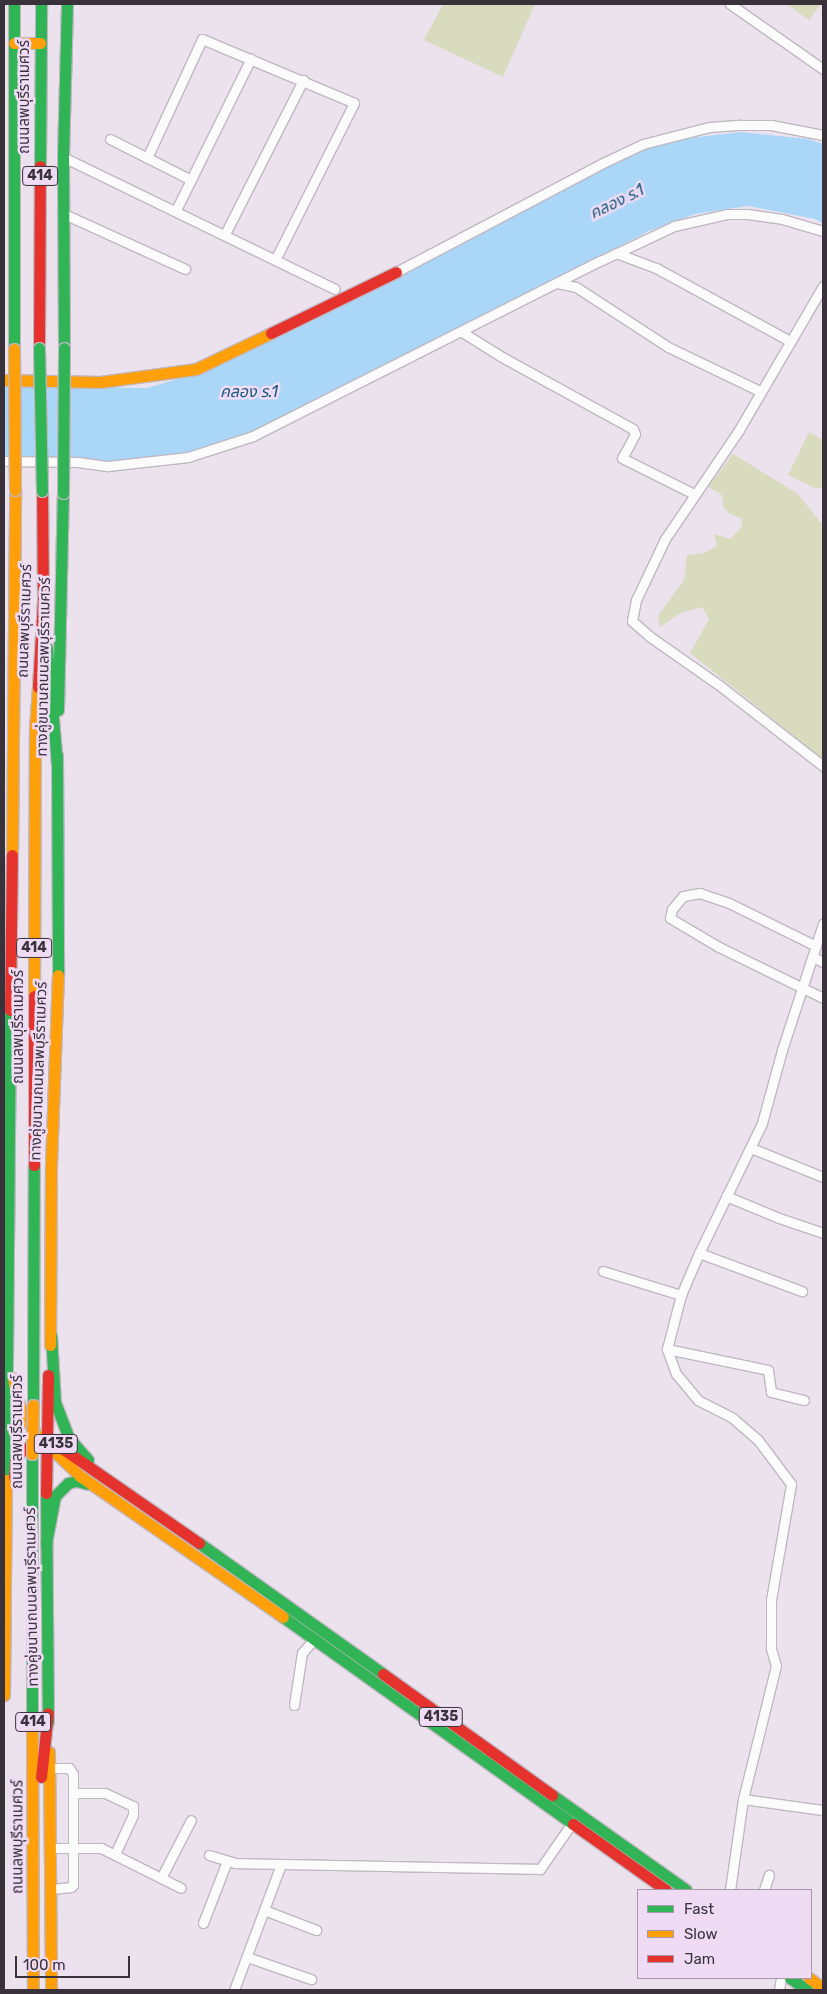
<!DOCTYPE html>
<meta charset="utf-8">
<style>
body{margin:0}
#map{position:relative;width:827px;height:1994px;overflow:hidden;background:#ece2ee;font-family:Rubik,"Noto Sans Thai",sans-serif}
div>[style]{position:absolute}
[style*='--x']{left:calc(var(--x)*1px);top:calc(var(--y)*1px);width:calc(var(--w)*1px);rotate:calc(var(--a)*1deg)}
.green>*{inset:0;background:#d8dbbd}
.water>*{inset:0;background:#aad6f8}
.roads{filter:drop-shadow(1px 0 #bfb7c1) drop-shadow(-1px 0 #bfb7c1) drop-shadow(0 1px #bfb7c1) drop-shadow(0 -1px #bfb7c1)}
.street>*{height:9px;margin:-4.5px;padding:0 4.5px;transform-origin:4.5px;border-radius:4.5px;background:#fcfbfc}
.fast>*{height:11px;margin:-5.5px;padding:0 5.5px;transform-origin:5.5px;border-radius:5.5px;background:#30b455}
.slow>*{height:11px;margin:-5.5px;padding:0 5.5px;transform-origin:5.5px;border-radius:5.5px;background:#ff9f0a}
.jam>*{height:11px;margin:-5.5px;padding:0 5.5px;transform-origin:5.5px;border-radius:5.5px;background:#e5322d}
.bridges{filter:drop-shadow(1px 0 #bfb7c1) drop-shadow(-1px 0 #bfb7c1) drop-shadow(0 1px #bfb7c1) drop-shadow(0 -1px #bfb7c1)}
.fast-bridge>*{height:11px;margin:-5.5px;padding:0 5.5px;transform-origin:5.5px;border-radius:5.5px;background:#30b455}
.slow-bridge>*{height:11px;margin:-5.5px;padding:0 5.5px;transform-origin:5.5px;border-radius:5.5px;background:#ff9f0a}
span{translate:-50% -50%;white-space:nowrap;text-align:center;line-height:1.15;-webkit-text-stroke:5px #efdcf4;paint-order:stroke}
.shield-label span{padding:1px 4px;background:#efdcf4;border:1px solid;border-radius:4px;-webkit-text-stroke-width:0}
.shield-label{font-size:14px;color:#39323b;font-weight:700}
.street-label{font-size:15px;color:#39323b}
.water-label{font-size:16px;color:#18597e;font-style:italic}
.frame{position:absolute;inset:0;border:5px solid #39323b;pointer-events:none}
.legend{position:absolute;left:637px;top:1889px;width:175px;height:90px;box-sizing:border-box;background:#efdcf4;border:1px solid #a698aa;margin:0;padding:6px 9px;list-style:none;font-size:15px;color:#39323b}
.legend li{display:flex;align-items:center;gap:10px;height:25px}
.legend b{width:25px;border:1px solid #a698aa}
.scale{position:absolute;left:15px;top:1956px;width:115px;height:22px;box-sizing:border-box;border:2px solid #39323b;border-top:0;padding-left:6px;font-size:15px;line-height:18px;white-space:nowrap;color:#39323b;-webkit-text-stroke:4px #efdcf4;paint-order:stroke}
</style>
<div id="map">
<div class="green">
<i style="clip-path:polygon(443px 4px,535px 4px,503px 77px,424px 40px)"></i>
<i style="clip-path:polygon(786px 4px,821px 4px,809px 20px)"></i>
<i style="clip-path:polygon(809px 432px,823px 440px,823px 488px,814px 488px,788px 475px)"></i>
<i style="clip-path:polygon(733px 454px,798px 494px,821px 523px,823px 521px,823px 759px,690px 653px,709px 619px,702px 607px,681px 613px,660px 627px,658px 616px,684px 580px,687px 555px,704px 553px,717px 546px,714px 534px,731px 539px,742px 526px,742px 519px,730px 514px,724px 508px,721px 494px,708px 487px)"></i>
</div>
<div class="water">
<i style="clip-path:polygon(741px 132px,808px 139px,823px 144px,823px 223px,815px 219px,748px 206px,695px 214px,649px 231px,249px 434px,187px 454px,112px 464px,4px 460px,4px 386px,147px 388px,195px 374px,628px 155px,681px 139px)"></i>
</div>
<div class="roads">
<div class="street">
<i style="--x:730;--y:4;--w:113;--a:35"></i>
<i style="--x:110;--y:139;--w:91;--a:26.8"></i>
<i style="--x:63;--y:157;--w:302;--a:25.9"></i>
<i style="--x:147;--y:158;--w:131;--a:-65.2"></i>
<i style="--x:202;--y:39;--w:165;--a:22.8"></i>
<i style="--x:354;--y:103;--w:174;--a:116.7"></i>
<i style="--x:176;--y:210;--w:169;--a:-63.7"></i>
<i style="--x:64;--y:214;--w:133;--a:24.4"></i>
<i style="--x:225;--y:234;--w:173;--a:-63.1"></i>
<i style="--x:616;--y:253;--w:43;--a:20.6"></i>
<i style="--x:656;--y:268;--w:153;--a:28.6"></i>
<i style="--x:396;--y:272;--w:236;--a:-27.8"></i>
<i style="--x:605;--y:162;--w:42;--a:-25.3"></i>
<i style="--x:643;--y:144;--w:68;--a:-14.4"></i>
<i style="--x:709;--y:127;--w:32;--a:-4"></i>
<i style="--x:741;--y:125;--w:30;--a:0"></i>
<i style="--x:771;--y:125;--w:53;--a:10.9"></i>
<i style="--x:557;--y:283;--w:19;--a:12"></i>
<i style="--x:576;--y:287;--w:110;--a:33.1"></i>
<i style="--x:668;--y:347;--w:102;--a:25.6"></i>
<i style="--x:823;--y:286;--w:167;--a:120.3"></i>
<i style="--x:739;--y:430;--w:132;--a:124.2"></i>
<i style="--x:665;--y:539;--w:68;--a:115.4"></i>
<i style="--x:636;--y:600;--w:21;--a:101"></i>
<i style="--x:632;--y:621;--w:23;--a:41"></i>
<i style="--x:649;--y:636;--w:85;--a:35"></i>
<i style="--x:719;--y:685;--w:132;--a:37.9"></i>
<i style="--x:462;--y:332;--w:47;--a:32"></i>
<i style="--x:502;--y:357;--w:149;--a:28.8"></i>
<i style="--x:633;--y:429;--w:5;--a:68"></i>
<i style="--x:635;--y:434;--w:27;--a:118"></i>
<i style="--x:622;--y:458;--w:80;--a:26.6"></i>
<i style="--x:4;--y:461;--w:74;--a:0.8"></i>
<i style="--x:78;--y:462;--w:30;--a:8"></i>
<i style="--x:108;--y:466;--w:81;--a:-6.4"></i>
<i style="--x:188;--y:457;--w:68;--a:-17.9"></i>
<i style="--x:253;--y:436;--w:389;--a:-26.8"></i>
<i style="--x:600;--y:261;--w:82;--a:-25.3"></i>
<i style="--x:674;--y:226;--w:54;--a:-12.8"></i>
<i style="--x:727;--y:214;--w:20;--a:0"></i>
<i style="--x:747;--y:214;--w:35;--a:8"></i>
<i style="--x:782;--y:219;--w:43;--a:16.3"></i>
<i style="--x:816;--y:946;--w:97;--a:-153.7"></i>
<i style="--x:729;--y:903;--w:31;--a:-161"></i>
<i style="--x:700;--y:893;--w:17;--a:170"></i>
<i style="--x:683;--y:896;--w:17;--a:130"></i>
<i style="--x:672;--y:909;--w:9;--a:103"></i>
<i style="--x:670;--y:918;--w:57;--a:30.6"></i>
<i style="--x:719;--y:947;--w:116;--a:26.1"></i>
<i style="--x:813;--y:957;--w:11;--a:27"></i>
<i style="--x:751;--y:1148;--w:78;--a:21.9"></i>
<i style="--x:726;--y:1196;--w:57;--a:22.5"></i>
<i style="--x:779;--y:1218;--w:46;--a:18.8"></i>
<i style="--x:699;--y:1253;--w:110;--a:20.3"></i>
<i style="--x:603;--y:1271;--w:82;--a:17.1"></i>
<i style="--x:667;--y:1349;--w:103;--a:11.7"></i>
<i style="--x:768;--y:1370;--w:22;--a:82"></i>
<i style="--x:771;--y:1392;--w:34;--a:14"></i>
<i style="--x:294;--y:1705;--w:53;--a:-81.3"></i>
<i style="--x:302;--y:1653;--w:18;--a:-49"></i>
<i style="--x:49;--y:1768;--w:20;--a:0"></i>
<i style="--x:69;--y:1768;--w:7;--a:56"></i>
<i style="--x:73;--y:1774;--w:111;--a:90"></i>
<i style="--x:73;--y:1885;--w:3;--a:135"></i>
<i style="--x:71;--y:1887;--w:20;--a:174"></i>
<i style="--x:73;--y:1793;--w:32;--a:0"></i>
<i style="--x:105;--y:1793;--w:31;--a:25"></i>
<i style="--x:133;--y:1806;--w:9;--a:90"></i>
<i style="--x:133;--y:1815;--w:43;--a:114.8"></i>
<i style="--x:743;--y:1799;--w:80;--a:7.9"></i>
<i style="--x:50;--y:1848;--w:51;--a:0"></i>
<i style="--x:101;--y:1848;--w:89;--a:26.6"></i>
<i style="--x:209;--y:1855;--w:27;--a:17"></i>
<i style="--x:235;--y:1863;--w:305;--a:1.1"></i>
<i style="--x:540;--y:1869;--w:56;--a:-55.2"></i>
<i style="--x:161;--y:1878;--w:65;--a:-62.7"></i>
<i style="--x:730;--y:1890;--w:92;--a:-81.9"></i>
<i style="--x:743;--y:1799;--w:137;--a:-76.1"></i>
<i style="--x:776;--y:1666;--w:19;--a:-106"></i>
<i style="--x:771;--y:1648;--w:48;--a:-90"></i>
<i style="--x:771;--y:1600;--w:118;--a:-80.2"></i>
<i style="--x:791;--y:1484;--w:55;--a:-126.9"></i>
<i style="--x:758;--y:1440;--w:33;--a:-139"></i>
<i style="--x:733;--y:1418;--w:39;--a:-153"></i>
<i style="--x:698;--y:1400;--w:34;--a:-130"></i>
<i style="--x:676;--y:1374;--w:27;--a:-110"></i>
<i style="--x:667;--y:1349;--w:56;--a:-75.5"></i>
<i style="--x:681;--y:1295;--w:46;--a:-66.8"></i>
<i style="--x:699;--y:1253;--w:144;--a:-64.1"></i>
<i style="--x:762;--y:1123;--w:76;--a:-74.7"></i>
<i style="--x:782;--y:1050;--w:133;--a:-72"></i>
<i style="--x:764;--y:1890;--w:16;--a:-72"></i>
<i style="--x:264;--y:1910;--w:56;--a:21"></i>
<i style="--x:203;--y:1923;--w:66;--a:-68.8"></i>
<i style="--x:247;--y:1957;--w:68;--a:19"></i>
<i style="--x:234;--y:1990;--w:134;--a:-69.5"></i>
<i style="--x:779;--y:1990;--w:12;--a:-81"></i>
</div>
<div class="fast">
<i style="--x:14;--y:4;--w:345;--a:90"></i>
<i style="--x:40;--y:166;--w:162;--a:-89.6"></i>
<i style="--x:64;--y:348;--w:191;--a:-90.3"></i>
<i style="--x:63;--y:157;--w:153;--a:-88.5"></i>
<i style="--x:47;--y:648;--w:117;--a:85.1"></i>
<i style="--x:58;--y:710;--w:217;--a:-88.7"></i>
<i style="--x:57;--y:755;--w:220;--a:89.7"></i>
<i style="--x:51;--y:1335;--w:67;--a:86.6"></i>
<i style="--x:55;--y:1402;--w:39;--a:69"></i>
<i style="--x:69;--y:1438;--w:29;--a:49"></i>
<i style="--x:33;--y:1405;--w:240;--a:-89.8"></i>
<i style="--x:32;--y:1454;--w:266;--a:90"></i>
<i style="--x:6;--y:1480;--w:470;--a:-89.5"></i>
<i style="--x:46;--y:1493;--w:229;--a:89.5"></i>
<i style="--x:46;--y:1543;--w:48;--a:-79.2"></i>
<i style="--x:55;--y:1496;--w:18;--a:-45"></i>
<i style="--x:68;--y:1483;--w:9;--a:-13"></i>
<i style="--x:77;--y:1481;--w:11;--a:15"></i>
<i style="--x:199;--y:1543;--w:226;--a:35.4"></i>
<i style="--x:283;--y:1617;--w:356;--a:35.5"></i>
<i style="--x:552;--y:1795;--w:164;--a:35.3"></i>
<i style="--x:790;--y:1978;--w:21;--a:35"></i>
</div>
<div class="slow">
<i style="--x:14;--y:43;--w:26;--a:0"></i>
<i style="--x:4;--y:380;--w:96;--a:1.2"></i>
<i style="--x:100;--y:382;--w:97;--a:-7.7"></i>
<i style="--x:196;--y:369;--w:83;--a:-25.6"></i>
<i style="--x:12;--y:855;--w:365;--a:-89.5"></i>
<i style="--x:34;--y:996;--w:267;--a:-89.8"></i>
<i style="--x:35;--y:729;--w:42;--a:-85.9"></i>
<i style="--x:50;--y:1345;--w:181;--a:-89.7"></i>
<i style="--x:51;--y:1164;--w:189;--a:-87.9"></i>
<i style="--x:13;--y:1378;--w:21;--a:79"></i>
<i style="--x:17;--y:1399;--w:16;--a:68"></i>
<i style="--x:23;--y:1414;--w:24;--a:57"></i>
<i style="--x:36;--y:1434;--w:61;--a:43.7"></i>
<i style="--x:80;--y:1476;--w:247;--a:34.8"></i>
<i style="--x:4;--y:1695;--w:215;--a:-89.5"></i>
<i style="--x:32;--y:1720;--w:270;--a:89.8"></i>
<i style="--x:49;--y:1752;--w:238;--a:89.5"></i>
<i style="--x:809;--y:1978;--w:17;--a:36"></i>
</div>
<div class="jam">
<i style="--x:271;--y:333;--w:139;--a:-26"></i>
<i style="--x:39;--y:348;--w:182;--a:-89.7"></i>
<i style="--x:38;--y:687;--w:87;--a:-86.7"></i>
<i style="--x:43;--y:600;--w:109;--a:-90.5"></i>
<i style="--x:10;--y:1010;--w:155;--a:-89.3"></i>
<i style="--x:34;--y:1165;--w:169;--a:-90"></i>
<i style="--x:14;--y:1477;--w:16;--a:-86"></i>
<i style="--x:15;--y:1461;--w:10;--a:-61"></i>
<i style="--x:20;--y:1452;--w:12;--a:-31"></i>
<i style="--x:30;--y:1446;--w:15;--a:-11"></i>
<i style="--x:45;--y:1443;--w:11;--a:5"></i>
<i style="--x:56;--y:1444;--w:174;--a:34.7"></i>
<i style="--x:46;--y:1493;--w:118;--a:-89"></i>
<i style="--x:383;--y:1674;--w:208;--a:35.6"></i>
<i style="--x:41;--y:1777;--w:64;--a:-83.8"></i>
<i style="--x:573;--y:1824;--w:114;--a:35.4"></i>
</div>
</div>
<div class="bridges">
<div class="fast-bridge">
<i style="--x:39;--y:348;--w:143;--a:88.8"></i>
<i style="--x:63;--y:493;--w:145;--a:-89.6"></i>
</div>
<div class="slow-bridge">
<i style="--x:14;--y:349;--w:141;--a:89.6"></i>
<i style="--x:32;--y:1454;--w:49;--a:-88.8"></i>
</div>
</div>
<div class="shield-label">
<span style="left:40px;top:176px">414</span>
<span style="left:34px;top:948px">414</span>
<span style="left:56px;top:1444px">4135</span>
<span style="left:441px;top:1717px">4135</span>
<span style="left:33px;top:1722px">414</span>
</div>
<div class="street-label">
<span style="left:25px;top:97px;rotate:-90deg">ถนนลพบุรีราเมศวร์</span>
<span style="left:25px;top:621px;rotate:-88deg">ถนนลพบุรีราเมศวร์</span>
<span style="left:44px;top:667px;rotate:-89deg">ทางคู่ขนานถนนลพบุรีราเมศวร์</span>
<span style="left:19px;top:1027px;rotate:-90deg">ถนนลพบุรีราเมศวร์</span>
<span style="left:39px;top:1071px;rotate:-88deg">ทางคู่ขนานถนนลพบุรีราเมศวร์</span>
<span style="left:18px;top:1432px;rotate:-90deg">ถนนลพบุรีราเมศวร์</span>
<span style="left:32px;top:1597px;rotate:-91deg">ทางคู่ขนานถนนลพบุรีราเมศวร์</span>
<span style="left:18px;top:1837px;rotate:-90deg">ถนนลพบุรีราเมศวร์</span>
</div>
<div class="water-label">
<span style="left:617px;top:202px;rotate:-26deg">คลอง ร.1</span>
<span style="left:249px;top:392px">คลอง ร.1</span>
</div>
<div class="frame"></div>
<ul class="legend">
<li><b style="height:6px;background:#30b455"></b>Fast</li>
<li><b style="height:6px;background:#ff9f0a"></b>Slow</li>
<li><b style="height:6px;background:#e5322d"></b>Jam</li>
</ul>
<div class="scale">100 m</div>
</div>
